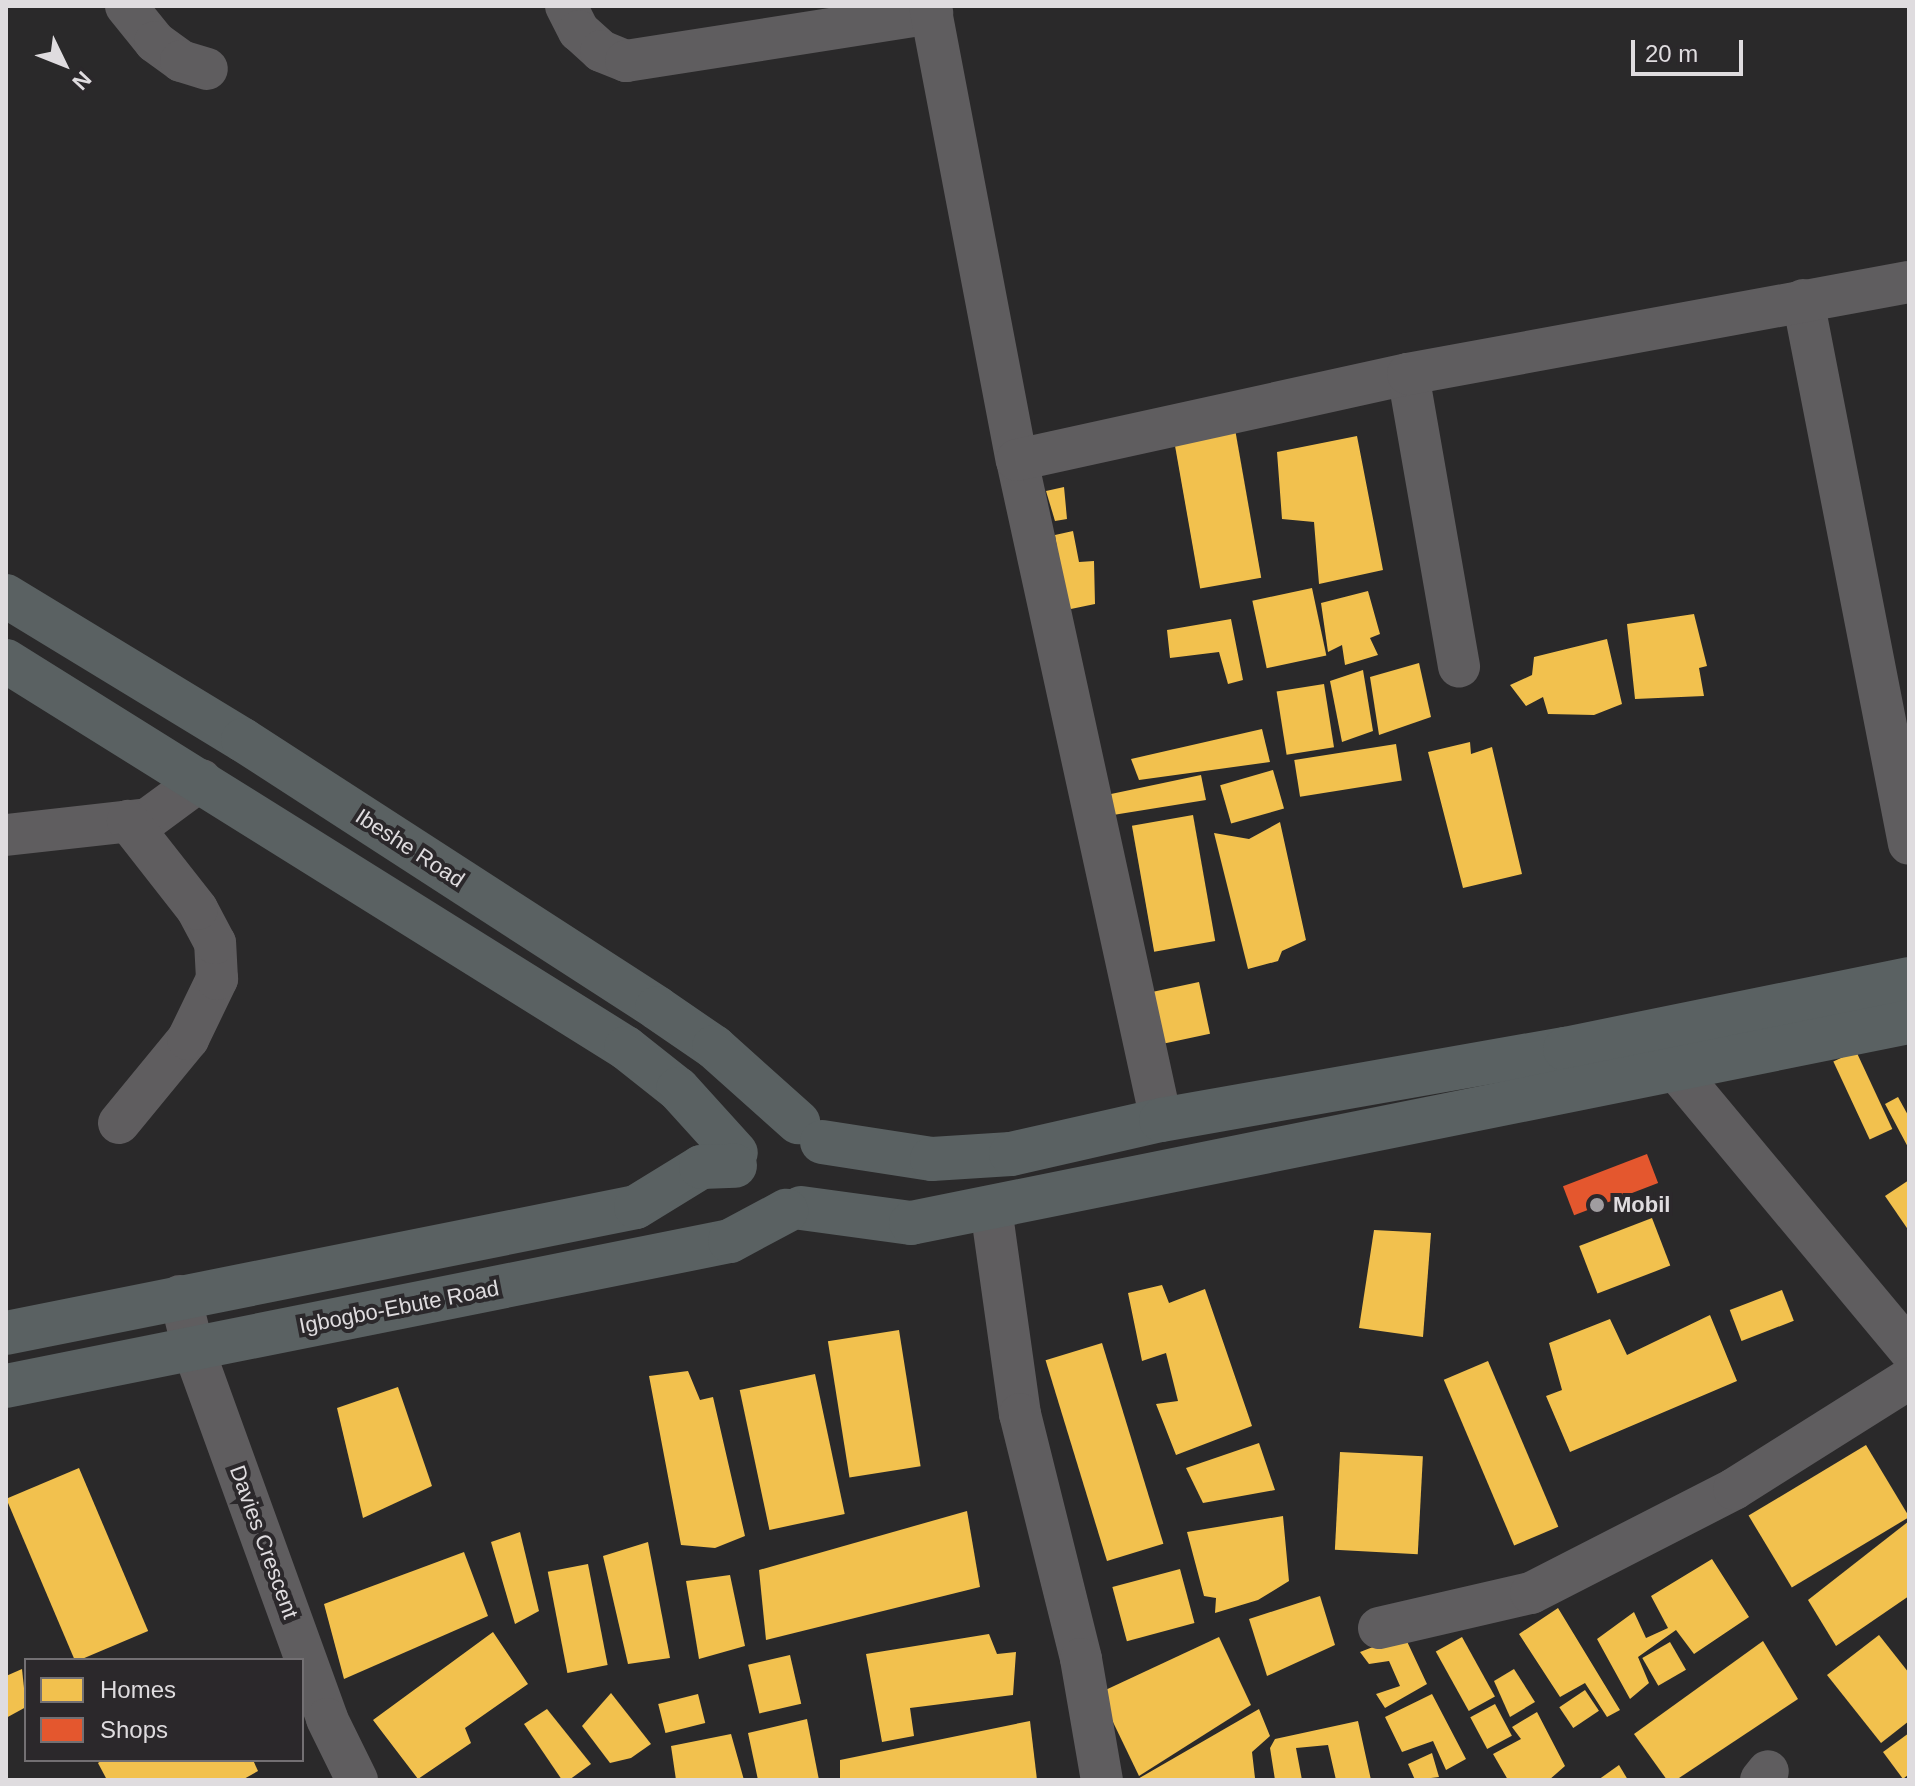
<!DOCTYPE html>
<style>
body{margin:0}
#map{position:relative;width:1915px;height:1786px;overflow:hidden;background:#2a292a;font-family:Arial,sans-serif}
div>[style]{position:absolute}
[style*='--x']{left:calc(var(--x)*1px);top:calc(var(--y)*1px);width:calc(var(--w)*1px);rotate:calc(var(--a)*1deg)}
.homes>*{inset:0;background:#f2c14e;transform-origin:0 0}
.shops>*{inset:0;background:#e4572e;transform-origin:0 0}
.minor>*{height:42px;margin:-21px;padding:0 21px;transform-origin:21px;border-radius:21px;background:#5f5d5f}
.major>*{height:44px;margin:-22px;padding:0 22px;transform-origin:22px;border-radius:22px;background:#5a6162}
.dots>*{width:22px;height:22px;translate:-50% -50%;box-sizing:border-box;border:4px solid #2b282b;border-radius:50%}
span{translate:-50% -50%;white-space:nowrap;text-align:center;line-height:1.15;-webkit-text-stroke:8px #2b282b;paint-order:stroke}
.street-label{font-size:22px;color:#dfdcdf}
.poi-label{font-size:22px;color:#dfdcdf;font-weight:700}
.left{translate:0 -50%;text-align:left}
.frame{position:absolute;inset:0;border:8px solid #dfdcdf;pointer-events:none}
.legend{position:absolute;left:24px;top:1658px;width:280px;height:104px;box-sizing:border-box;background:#2b282b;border:2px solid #737073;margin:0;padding:10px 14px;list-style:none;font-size:24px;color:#dfdcdf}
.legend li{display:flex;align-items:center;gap:16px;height:40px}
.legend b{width:40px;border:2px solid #737073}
.north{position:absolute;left:24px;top:24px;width:80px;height:80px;-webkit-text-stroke:6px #2b282b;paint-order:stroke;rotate:133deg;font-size:22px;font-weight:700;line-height:32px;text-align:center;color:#dfdcdf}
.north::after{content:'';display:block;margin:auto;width:28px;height:36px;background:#dfdcdf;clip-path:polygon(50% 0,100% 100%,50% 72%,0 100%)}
.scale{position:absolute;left:1631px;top:40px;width:112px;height:36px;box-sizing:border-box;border:4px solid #dfdcdf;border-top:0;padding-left:10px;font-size:24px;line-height:28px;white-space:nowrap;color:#dfdcdf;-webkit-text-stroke:6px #2b282b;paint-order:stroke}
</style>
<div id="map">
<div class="homes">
<i style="left:1235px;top:429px;width:151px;height:62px;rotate:80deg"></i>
<i style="clip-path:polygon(1357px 436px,1383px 570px,1319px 584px,1314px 522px,1282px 519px,1277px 452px)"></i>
<i style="clip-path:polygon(1064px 487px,1067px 519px,1055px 521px,1046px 491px)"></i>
<i style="clip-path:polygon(1073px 531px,1079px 562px,1094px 561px,1095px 604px,1066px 610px,1055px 535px)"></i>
<i style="left:1312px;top:588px;width:69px;height:61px;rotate:78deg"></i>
<i style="clip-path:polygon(1368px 591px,1380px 634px,1370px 638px,1378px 655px,1345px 665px,1342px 645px,1328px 652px,1321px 603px)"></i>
<i style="clip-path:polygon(1694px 614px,1707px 666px,1699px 668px,1704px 696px,1635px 699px,1627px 624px)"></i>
<i style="clip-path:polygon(1231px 619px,1243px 680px,1228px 684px,1219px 652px,1170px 658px,1167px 630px)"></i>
<i style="clip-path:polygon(1607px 639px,1622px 704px,1594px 715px,1548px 714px,1543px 697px,1526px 706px,1510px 685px,1532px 675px,1534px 657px)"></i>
<i style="clip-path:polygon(1419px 663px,1431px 717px,1379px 735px,1370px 677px)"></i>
<i style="clip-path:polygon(1363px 670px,1373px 731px,1342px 742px,1330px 681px)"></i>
<i style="left:1324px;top:684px;width:64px;height:48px;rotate:81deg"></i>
<i style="clip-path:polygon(1262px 729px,1270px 762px,1139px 780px,1131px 759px)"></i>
<i style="clip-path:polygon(1470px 742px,1471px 754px,1492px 747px,1522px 874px,1463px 888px,1428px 752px)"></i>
<i style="left:1396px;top:744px;width:37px;height:103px;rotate:81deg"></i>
<i style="left:1273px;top:770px;width:40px;height:55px;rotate:74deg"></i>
<i style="clip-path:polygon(1201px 775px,1206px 800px,1113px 815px,1111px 794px)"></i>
<i style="left:1193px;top:815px;width:128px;height:62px;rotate:80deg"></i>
<i style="clip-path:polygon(1280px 822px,1306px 940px,1282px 951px,1278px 961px,1248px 969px,1214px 833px,1249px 839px)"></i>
<i style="left:1199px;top:982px;width:53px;height:48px;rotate:78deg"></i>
<i style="left:1856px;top:1051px;width:86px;height:25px;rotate:65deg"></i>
<i style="clip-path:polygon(1898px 1097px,1909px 1117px,1909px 1149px,1885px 1104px)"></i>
<i style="clip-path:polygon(1909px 1180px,1909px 1231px,1885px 1196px)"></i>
<i style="left:1652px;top:1218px;width:51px;height:78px;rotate:69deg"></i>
<i style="clip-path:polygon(1374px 1230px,1431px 1233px,1423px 1337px,1359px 1328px)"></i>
<i style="clip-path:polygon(1162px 1285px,1169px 1303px,1205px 1289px,1252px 1426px,1176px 1455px,1156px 1404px,1178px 1401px,1166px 1353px,1142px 1361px,1128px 1293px)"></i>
<i style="left:1782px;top:1290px;width:33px;height:56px;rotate:69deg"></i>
<i style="clip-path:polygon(1710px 1315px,1737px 1381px,1570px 1452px,1546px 1396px,1562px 1390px,1549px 1343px,1610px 1319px,1627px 1355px)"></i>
<i style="left:899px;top:1330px;width:138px;height:72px;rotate:81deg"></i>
<i style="left:1102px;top:1343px;width:210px;height:59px;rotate:73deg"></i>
<i style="left:1488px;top:1361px;width:180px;height:48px;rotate:67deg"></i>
<i style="clip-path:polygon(688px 1371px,700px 1400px,713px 1397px,745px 1536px,715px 1548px,681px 1545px,649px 1376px)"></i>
<i style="left:815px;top:1374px;width:143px;height:77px;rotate:78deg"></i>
<i style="clip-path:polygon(398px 1387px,432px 1486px,363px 1518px,337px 1408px)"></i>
<i style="clip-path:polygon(1259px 1443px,1275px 1490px,1203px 1503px,1186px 1468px)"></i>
<i style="left:1866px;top:1445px;width:84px;height:137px;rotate:59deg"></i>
<i style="left:1340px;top:1452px;width:83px;height:98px;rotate:3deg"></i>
<i style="left:79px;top:1468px;width:177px;height:79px;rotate:67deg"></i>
<i style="clip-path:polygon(967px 1511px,980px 1587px,766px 1640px,759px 1570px)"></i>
<i style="clip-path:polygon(1283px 1516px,1289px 1581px,1258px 1600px,1215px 1613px,1216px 1598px,1204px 1596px,1187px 1532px)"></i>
<i style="clip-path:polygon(1909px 1521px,1909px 1596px,1836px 1646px,1808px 1600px)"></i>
<i style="clip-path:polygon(520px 1532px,539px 1611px,515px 1624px,491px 1542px)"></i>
<i style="clip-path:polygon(648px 1542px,670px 1658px,628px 1664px,603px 1556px)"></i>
<i style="clip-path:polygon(464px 1552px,488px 1616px,344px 1679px,324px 1604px)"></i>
<i style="clip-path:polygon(1712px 1559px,1749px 1617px,1694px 1654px,1676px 1630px,1638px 1657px,1649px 1683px,1630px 1699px,1597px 1639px,1634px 1612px,1646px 1638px,1668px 1628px,1651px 1596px)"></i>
<i style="left:588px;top:1564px;width:103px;height:41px;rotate:79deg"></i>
<i style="left:1180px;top:1569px;width:56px;height:70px;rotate:75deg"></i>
<i style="clip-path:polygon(730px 1575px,745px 1646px,699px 1659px,686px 1581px)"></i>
<i style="clip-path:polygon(1320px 1596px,1335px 1645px,1267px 1676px,1249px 1619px)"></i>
<i style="clip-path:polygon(1558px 1608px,1620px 1710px,1607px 1717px,1585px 1683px,1560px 1697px,1519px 1634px)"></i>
<i style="clip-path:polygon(493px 1632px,528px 1684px,465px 1728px,471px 1743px,418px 1779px,373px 1720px)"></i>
<i style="clip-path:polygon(989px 1634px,997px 1654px,1016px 1652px,1013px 1695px,910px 1708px,914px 1736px,882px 1742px,866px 1654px)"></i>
<i style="clip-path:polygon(1404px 1635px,1427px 1684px,1385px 1708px,1376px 1694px,1400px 1686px,1389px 1661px,1369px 1664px,1360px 1652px)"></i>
<i style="clip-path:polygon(1879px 1635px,1909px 1673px,1909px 1721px,1881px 1743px,1827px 1675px)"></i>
<i style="clip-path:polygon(1219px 1637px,1251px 1705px,1139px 1776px,1099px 1693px)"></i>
<i style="left:1462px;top:1637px;width:68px;height:30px;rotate:61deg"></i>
<i style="clip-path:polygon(1763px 1641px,1798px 1699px,1676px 1780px,1667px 1780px,1634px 1734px)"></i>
<i style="left:1670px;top:1642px;width:32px;height:32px;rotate:60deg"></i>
<i style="left:790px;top:1655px;width:50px;height:43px;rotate:77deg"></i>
<i style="clip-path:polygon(22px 1669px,26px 1707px,6px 1718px,6px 1676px)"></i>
<i style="clip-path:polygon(1514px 1669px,1535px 1702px,1510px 1717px,1494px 1681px)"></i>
<i style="left:1585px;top:1690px;width:25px;height:31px;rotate:56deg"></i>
<i style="clip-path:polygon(611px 1693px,651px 1744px,631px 1758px,610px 1763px,582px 1726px)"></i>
<i style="left:698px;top:1694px;width:30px;height:41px;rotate:76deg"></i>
<i style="clip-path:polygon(1432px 1694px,1466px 1759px,1446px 1770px,1433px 1741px,1402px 1752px,1385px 1717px)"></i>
<i style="left:1495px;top:1704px;width:36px;height:28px;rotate:62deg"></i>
<i style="clip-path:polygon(547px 1709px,591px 1764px,569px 1780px,562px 1780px,524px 1724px)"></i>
<i style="clip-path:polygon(1259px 1709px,1270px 1736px,1252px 1752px,1255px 1778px,1136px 1780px)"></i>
<i style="clip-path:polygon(1537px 1712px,1565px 1766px,1549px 1780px,1508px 1780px,1493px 1754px,1521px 1739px,1512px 1727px)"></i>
<i style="clip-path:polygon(807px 1719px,819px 1780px,758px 1780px,748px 1733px)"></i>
<i style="clip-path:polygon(1030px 1721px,1037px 1780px,840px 1780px,840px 1760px)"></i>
<i style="clip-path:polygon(1358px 1721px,1371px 1780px,1336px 1780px,1328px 1745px,1296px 1748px,1302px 1780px,1275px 1780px,1270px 1748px,1275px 1739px)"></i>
<i style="clip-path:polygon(1909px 1733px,1909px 1774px,1903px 1779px,1883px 1752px)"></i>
<i style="clip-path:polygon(731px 1734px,744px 1780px,676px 1780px,671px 1746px)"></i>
<i style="clip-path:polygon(1432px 1753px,1439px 1777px,1415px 1780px,1408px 1764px)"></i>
<i style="clip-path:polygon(102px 1760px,253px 1760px,258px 1771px,242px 1780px,107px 1780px,98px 1763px)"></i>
<i style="clip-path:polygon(1619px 1765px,1628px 1780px,1598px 1780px)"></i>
</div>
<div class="shops">
<i style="left:1647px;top:1154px;width:31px;height:90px;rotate:69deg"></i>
</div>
<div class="minor">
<i style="--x:126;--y:6;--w:46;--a:51.1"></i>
<i style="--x:155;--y:42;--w:32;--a:36"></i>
<i style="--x:181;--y:61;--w:27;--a:17"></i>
<i style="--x:566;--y:6;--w:28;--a:63"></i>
<i style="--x:579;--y:31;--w:30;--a:42"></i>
<i style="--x:601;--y:51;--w:27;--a:22"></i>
<i style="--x:626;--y:61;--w:310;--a:-8.9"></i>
<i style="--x:930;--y:6;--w:462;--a:79.2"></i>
<i style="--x:1017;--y:460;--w:676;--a:77.69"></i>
<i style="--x:1803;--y:300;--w:554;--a:78.97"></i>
<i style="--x:1408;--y:374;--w:297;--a:80.1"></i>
<i style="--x:1017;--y:460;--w:400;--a:-12.4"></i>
<i style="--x:1408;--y:374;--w:509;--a:-10.41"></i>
<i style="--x:6;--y:835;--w:143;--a:-6.4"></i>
<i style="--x:148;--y:819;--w:66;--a:-36.3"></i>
<i style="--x:1663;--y:1038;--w:35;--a:68"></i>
<i style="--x:1676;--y:1070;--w:364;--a:50.2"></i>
<i style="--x:119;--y:1123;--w:109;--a:-50.6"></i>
<i style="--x:188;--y:1039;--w:67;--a:-64.2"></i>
<i style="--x:217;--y:979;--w:36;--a:-93"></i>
<i style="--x:215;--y:943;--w:38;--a:-118"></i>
<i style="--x:197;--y:909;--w:112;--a:-128.1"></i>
<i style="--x:991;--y:1208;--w:208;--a:82"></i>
<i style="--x:1020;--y:1414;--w:252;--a:76"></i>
<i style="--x:1081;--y:1659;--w:123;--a:80.2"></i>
<i style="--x:180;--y:1296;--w:54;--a:76"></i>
<i style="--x:193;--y:1348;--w:394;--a:70.1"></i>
<i style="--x:327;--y:1719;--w:68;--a:63.8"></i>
<i style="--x:1379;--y:1628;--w:156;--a:-13"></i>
<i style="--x:1531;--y:1593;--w:228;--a:-27.1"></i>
<i style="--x:1734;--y:1489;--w:207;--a:-32.2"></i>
<i style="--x:1761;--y:1780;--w:11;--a:-52"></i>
</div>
<div class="major">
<i style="--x:6;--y:596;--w:277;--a:31.3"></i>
<i style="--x:243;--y:740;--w:493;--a:32.9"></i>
<i style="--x:657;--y:1008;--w:69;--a:34.4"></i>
<i style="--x:714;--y:1047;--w:113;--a:41.8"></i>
<i style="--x:6;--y:661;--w:731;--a:31.97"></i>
<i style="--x:626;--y:1048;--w:66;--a:38.3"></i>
<i style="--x:678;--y:1089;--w:86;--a:47.8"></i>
<i style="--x:822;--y:1142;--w:111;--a:8.8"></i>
<i style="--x:932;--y:1159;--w:79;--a:-3.6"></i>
<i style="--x:1011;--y:1154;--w:154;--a:-12.8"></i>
<i style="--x:1161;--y:1120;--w:410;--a:-10"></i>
<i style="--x:1565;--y:1049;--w:351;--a:-11.5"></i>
<i style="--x:801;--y:1208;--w:111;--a:7.8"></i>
<i style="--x:911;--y:1223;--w:1018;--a:-11.39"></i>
<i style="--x:6;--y:1333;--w:642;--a:-11.31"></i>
<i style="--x:636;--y:1207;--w:76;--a:-31.6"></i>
<i style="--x:701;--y:1167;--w:34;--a:-2"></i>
<i style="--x:6;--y:1386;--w:738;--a:-11.33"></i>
<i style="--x:730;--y:1241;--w:64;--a:-28.2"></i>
</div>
<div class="dots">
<i style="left:1597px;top:1205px;background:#a09da0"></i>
</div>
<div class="street-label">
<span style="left:410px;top:848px;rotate:33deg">Ibeshe Road</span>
<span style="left:399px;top:1307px;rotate:-11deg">Igbogbo-Ebute Road</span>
<span style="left:264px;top:1542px;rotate:70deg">Davies Crescent</span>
</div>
<div class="poi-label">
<span class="left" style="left:1613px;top:1205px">Mobil</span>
</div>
<div class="frame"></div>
<ul class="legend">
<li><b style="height:22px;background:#f2c14e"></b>Homes</li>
<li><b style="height:22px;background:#e4572e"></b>Shops</li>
</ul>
<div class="north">N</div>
<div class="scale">20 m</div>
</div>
